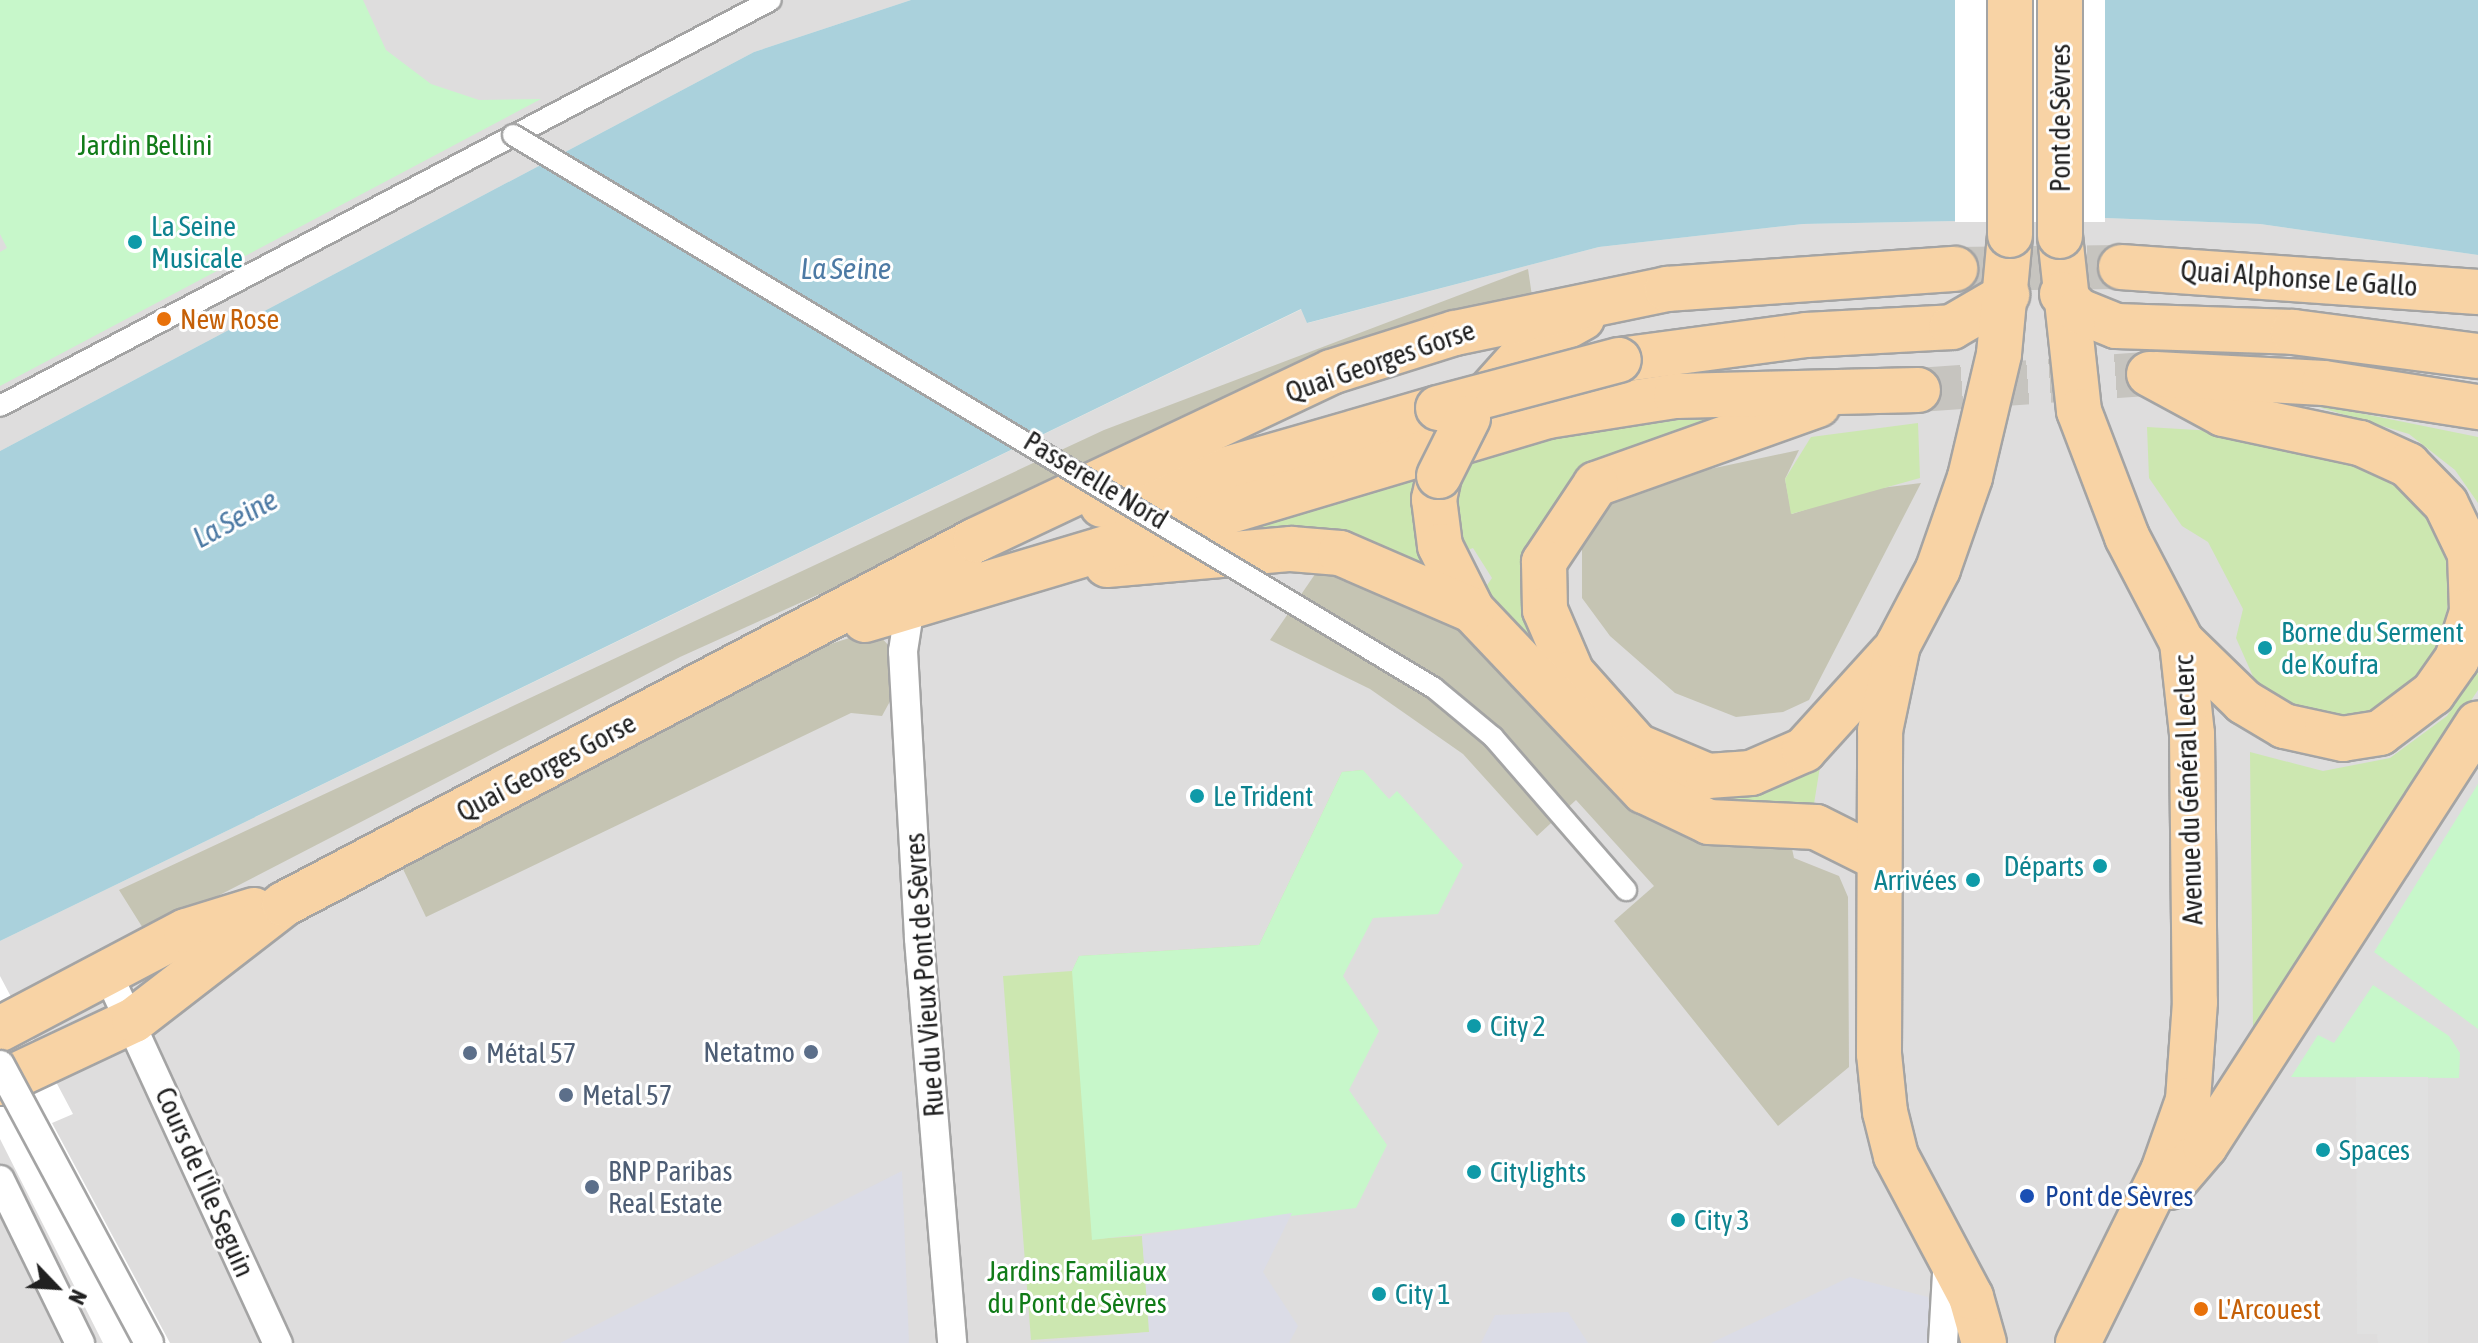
<!DOCTYPE html>
<meta charset="utf-8">
<style>
body{margin:0}
#map{position:relative;width:2478px;height:1343px;overflow:hidden;background:#f0ede7;font-family:"Asap Condensed",sans-serif}
div>[style]{position:absolute}
[style*='--x']{left:calc(var(--x)*1px);top:calc(var(--y)*1px);width:calc(var(--w)*1px);rotate:calc(var(--a)*1deg)}
.residential>*{inset:0;background:#dedddd}
.construction>*{inset:0;background:#c5c4b3}
.grass>*{inset:0;background:#cce7b0}
.park>*{inset:0;background:#c7f7ca}
.parking>*{inset:0;background:#e0e0e0}
.plaza>*{inset:0;background:#dbdce6}
.water>*{inset:0;background:#aad1dc}
.pier>*{inset:0;background:#fff;transform-origin:0 0}
.primary-tunnel>*{height:44px;margin-top:-22px;transform-origin:0;background:repeating-linear-gradient(90deg,#c6c4bf 0 44px,transparent 0 66px)}
.roads{filter:drop-shadow(2px 0 #a4a4a4) drop-shadow(-2px 0 #a4a4a4) drop-shadow(0 2px #a4a4a4) drop-shadow(0 -2px #a4a4a4)}
.pedestrian>*{height:20px;margin:-10px;padding:0 10px;transform-origin:10px;border-radius:10px;background:#fff}
.minor>*{height:28px;margin:-14px;padding:0 14px;transform-origin:14px;border-radius:14px;background:#fff}
.primary>*{height:44px;margin:-22px;padding:0 22px;transform-origin:22px;border-radius:22px;background:#f8d3a5}
.bridges{filter:drop-shadow(2px 0 #a4a4a4) drop-shadow(-2px 0 #a4a4a4) drop-shadow(0 2px #a4a4a4) drop-shadow(0 -2px #a4a4a4)}
.pedestrian-bridge>*{height:20px;margin:-10px;padding:0 10px;transform-origin:10px;border-radius:10px;background:#fff}
.minor-bridge>*{height:28px;margin:-14px;padding:0 14px;transform-origin:14px;border-radius:14px;background:#fff}
.primary-bridge>*{height:44px;margin:-22px;padding:0 22px;transform-origin:22px;border-radius:22px;background:#f8d3a5}
.dots>*{width:22px;height:22px;translate:-50% -50%;box-sizing:border-box;border:4px solid #fff;border-radius:50%}
span{translate:-50% -50%;white-space:nowrap;text-align:center;line-height:1.15;-webkit-text-stroke:6px #fff;paint-order:stroke}
.street-label{font-size:28px;color:#202020}
.park-label{font-size:28px;color:#117b18}
.culture-label{font-size:28px;color:#0d838f}
.left{translate:0 -50%;text-align:left}
.right{translate:-100% -50%;text-align:right}
.food-label{font-size:28px;color:#c56008}
.service-label{font-size:28px;color:#4e5e75}
.transit-label{font-size:28px;color:#164399}
.water-label{font-size:30px;color:#4d7aa4;font-style:italic}
.north{position:absolute;left:16px;top:1247px;width:80px;height:80px;-webkit-text-stroke:6px #fff;paint-order:stroke;rotate:115deg;font-size:22px;font-weight:700;line-height:32px;text-align:center;color:#202020}
.north::after{content:'';display:block;margin:auto;width:28px;height:36px;background:#202020;clip-path:polygon(50% 0,100% 100%,50% 72%,0 100%)}
</style>
<div id="map">
<div class="residential">
<i style="clip-path:polygon(0 0,911px 0,754px 52px,0 451px)"></i>
<i style="clip-path:polygon(2105px 218px,2260px 224px,2478px 255px,2478px 1343px,0 1343px,0 941px,1302px 309px,1308px 323px,1599px 247px,1803px 224px)"></i>
</div>
<div class="construction">
<i style="clip-path:polygon(1528px 269px,1532px 296px,1037px 496px,680px 657px,146px 933px,119px 890px,1104px 430px)"></i>
<i style="clip-path:polygon(1799px 450px,1785px 479px,1792px 514px,1865px 490px,1921px 483px,1809px 700px,1783px 712px,1736px 717px,1675px 693px,1610px 636px,1582px 598px,1582px 534px,1617px 489px)"></i>
<i style="clip-path:polygon(1324px 561px,1486px 642px,1626px 792px,1618px 800px,1641px 815px,1677px 833px,1791px 844px,1794px 858px,1839px 876px,1848px 897px,1849px 1067px,1778px 1126px,1614px 921px,1654px 886px,1576px 800px,1537px 836px,1463px 754px,1370px 689px,1270px 640px)"></i>
<i style="clip-path:polygon(874px 630px,891px 648px,895px 692px,882px 716px,851px 713px,426px 917px,403px 869px,631px 740px,815px 649px)"></i>
</div>
<div class="grass">
<i style="clip-path:polygon(2295px 400px,2478px 437px,2478px 503px,2455px 470px,2409px 434px)"></i>
<i style="clip-path:polygon(1759px 408px,1639px 449px,1531px 580px,1645px 765px,1822px 754px,1814px 804px,1718px 803px,1665px 789px,1483px 591px,1492px 578px,1473px 548px,1459px 553px,1448px 495px,1470px 461px,1508px 445px)"></i>
<i style="clip-path:polygon(1918px 423px,1920px 478px,1791px 514px,1785px 479px,1811px 437px)"></i>
<i style="clip-path:polygon(2147px 427px,2214px 431px,2315px 453px,2377px 475px,2411px 497px,2444px 545px,2451px 588px,2440px 645px,2418px 679px,2374px 715px,2328px 725px,2259px 690px,2236px 638px,2243px 609px,2208px 542px,2182px 526px,2149px 478px)"></i>
<i style="clip-path:polygon(1414px 479px,1413px 518px,1434px 578px,1222px 539px)"></i>
<i style="clip-path:polygon(2478px 669px,2478px 690px,2253px 1029px,2250px 752px,2323px 771px,2390px 758px,2447px 716px)"></i>
<i style="clip-path:polygon(1363px 770px,1092px 1239px,1142px 1236px,1150px 1332px,1031px 1340px,1003px 976px,1072px 971px,1079px 956px,1259px 945px,1342px 772px)"></i>
</div>
<div class="park">
<i style="clip-path:polygon(0 0,363px 0,386px 50px,431px 84px,479px 100px,541px 99px,0 386px,0 252px,7px 248px,0 234px)"></i>
<i style="clip-path:polygon(1363px 770px,1389px 799px,1397px 791px,1463px 865px,1438px 914px,1373px 918px,1343px 976px,1379px 1031px,1349px 1090px,1387px 1145px,1356px 1208px,1092px 1240px,1072px 971px,1079px 956px,1259px 945px,1342px 772px)"></i>
<i style="clip-path:polygon(2478px 784px,2478px 1029px,2374px 952px)"></i>
<i style="clip-path:polygon(2373px 985px,2449px 1036px,2460px 1053px,2459px 1078px,2291px 1077px,2318px 1035px,2334px 1043px)"></i>
</div>
<div class="parking">
<i style="clip-path:polygon(2356px 1077px,2428px 1077px,2428px 1343px,2378px 1343px,2377px 1334px,2357px 1334px)"></i>
</div>
<div class="plaza">
<i style="clip-path:polygon(902px 1171px,909px 1343px,560px 1343px)"></i>
<i style="clip-path:polygon(1292px 1213px,1263px 1272px,1298px 1326px,1289px 1343px,1031px 1343px,1149px 1332px,1142px 1236px)"></i>
<i style="clip-path:polygon(1850px 1277px,1928px 1297px,1938px 1343px,1711px 1343px)"></i>
<i style="clip-path:polygon(1568px 1312px,1588px 1343px,1481px 1343px,1495px 1315px)"></i>
</div>
<div class="water">
<i style="clip-path:polygon(911px 0,2478px 0,2478px 255px,2260px 224px,2105px 218px,1803px 224px,1599px 247px,1307px 323px,1301px 309px,0 941px,0 451px,754px 52px)"></i>
</div>
<div class="pier">
<i style="left:1955px;top:0;width:150px;height:222px"></i>
<i style="clip-path:polygon(0 976px,73px 1114px,52px 1123px,170px 1343px,103px 1343px,0 1139px)"></i>
</div>
<div class="primary-tunnel">
<i style="--x:1955;--y:269;--w:166;--a:-0.7"></i>
<i style="--x:1918;--y:390;--w:232;--a:-4"></i>
</div>
<div class="roads">
<div class="pedestrian">
<i style="--x:0;--y:406;--w:871;--a:-27.77"></i>
</div>
<div class="minor">
<i style="--x:910;--y:606;--w:46;--a:98.8"></i>
<i style="--x:903;--y:651;--w:288;--a:86.8"></i>
<i style="--x:919;--y:939;--w:405;--a:85.3"></i>
<i style="--x:107;--y:972;--w:409;--a:65.3"></i>
<i style="--x:0;--y:1180;--w:182;--a:63.9"></i>
<i style="--x:1943;--y:1343;--w:86;--a:-86.7"></i>
</div>
<div class="primary">
<i style="--x:2060;--y:236;--w:176;--a:83.8"></i>
<i style="--x:2079;--y:411;--w:135;--a:69.1"></i>
<i style="--x:2127;--y:537;--w:119;--a:62.4"></i>
<i style="--x:2182;--y:642;--w:93;--a:83.8"></i>
<i style="--x:2192;--y:734;--w:268;--a:89.4"></i>
<i style="--x:2195;--y:1002;--w:98;--a:94.1"></i>
<i style="--x:2188;--y:1100;--w:75;--a:109.4"></i>
<i style="--x:2163;--y:1171;--w:192;--a:116.3"></i>
<i style="--x:2121;--y:267;--w:358;--a:4"></i>
<i style="--x:2062;--y:294;--w:24;--a:45"></i>
<i style="--x:2079;--y:311;--w:40;--a:22"></i>
<i style="--x:2116;--y:326;--w:177;--a:1.9"></i>
<i style="--x:2293;--y:332;--w:187;--a:7.4"></i>
<i style="--x:1619;--y:360;--w:189;--a:-7.6"></i>
<i style="--x:1806;--y:335;--w:146;--a:-3.1"></i>
<i style="--x:1952;--y:327;--w:64;--a:-30.2"></i>
<i style="--x:2149;--y:374;--w:84;--a:28.4"></i>
<i style="--x:2223;--y:414;--w:140;--a:12"></i>
<i style="--x:2360;--y:443;--w:53;--a:24.6"></i>
<i style="--x:2408;--y:465;--w:54;--a:45.7"></i>
<i style="--x:2446;--y:504;--w:55;--a:64.4"></i>
<i style="--x:2470;--y:554;--w:58;--a:88"></i>
<i style="--x:2472;--y:612;--w:49;--a:107.7"></i>
<i style="--x:2457;--y:659;--w:42;--a:125.2"></i>
<i style="--x:2433;--y:693;--w:66;--a:143"></i>
<i style="--x:2380;--y:733;--w:37;--a:171"></i>
<i style="--x:2343;--y:739;--w:60;--a:-167.6"></i>
<i style="--x:2284;--y:726;--w:47;--a:-149"></i>
<i style="--x:2244;--y:702;--w:86;--a:-135.9"></i>
<i style="--x:2156;--y:374;--w:168;--a:3.1"></i>
<i style="--x:2324;--y:383;--w:156;--a:8.9"></i>
<i style="--x:1818;--y:405;--w:236;--a:160.4"></i>
<i style="--x:1596;--y:484;--w:94;--a:123.7"></i>
<i style="--x:1544;--y:562;--w:48;--a:88.8"></i>
<i style="--x:1545;--y:610;--w:69;--a:66.8"></i>
<i style="--x:1572;--y:673;--w:98;--a:48.3"></i>
<i style="--x:1637;--y:746;--w:77;--a:22.9"></i>
<i style="--x:1708;--y:776;--w:43;--a:-4"></i>
<i style="--x:1751;--y:773;--w:58;--a:-23.5"></i>
<i style="--x:1804;--y:750;--w:131;--a:-47.8"></i>
<i style="--x:1472;--y:412;--w:87;--a:-48.3"></i>
<i style="--x:1530;--y:347;--w:60;--a:-29.1"></i>
<i style="--x:1439;--y:476;--w:24;--a:102"></i>
<i style="--x:1434;--y:499;--w:47;--a:82.7"></i>
<i style="--x:1440;--y:546;--w:72;--a:63.4"></i>
<i style="--x:1472;--y:610;--w:250;--a:46.5"></i>
<i style="--x:1644;--y:791;--w:72;--a:25.5"></i>
<i style="--x:1709;--y:822;--w:107;--a:2.7"></i>
<i style="--x:1816;--y:827;--w:69;--a:26.6"></i>
<i style="--x:1102;--y:505;--w:350;--a:-16.1"></i>
<i style="--x:1107;--y:565;--w:185;--a:-5"></i>
<i style="--x:1291;--y:549;--w:49;--a:4.7"></i>
<i style="--x:1340;--y:553;--w:144;--a:23.4"></i>
<i style="--x:865;--y:620;--w:713;--a:-16.63"></i>
<i style="--x:1548;--y:416;--w:130;--a:-8.9"></i>
<i style="--x:1676;--y:396;--w:242;--a:-1.4"></i>
<i style="--x:0;--y:1029;--w:210;--a:-27.8"></i>
<i style="--x:186;--y:931;--w:71;--a:-17.2"></i>
<i style="--x:0;--y:1083;--w:148;--a:-25.2"></i>
<i style="--x:134;--y:1020;--w:190;--a:-37.7"></i>
<i style="--x:284;--y:904;--w:782;--a:-27.74"></i>
<i style="--x:976;--y:540;--w:393;--a:-25.3"></i>
<i style="--x:1331;--y:372;--w:130;--a:-17.5"></i>
<i style="--x:1455;--y:333;--w:217;--a:-11.7"></i>
<i style="--x:1667;--y:289;--w:289;--a:-4"></i>
<i style="--x:2170;--y:1187;--w:54;--a:-49.5"></i>
<i style="--x:2205;--y:1146;--w:503;--a:-57.16"></i>
<i style="--x:1984;--y:1343;--w:48;--a:-105.8"></i>
<i style="--x:1971;--y:1297;--w:160;--a:-118"></i>
<i style="--x:1896;--y:1156;--w:45;--a:-104"></i>
<i style="--x:1885;--y:1112;--w:58;--a:-95.9"></i>
<i style="--x:1879;--y:1054;--w:323;--a:-89.8"></i>
<i style="--x:1880;--y:731;--w:88;--a:-78.2"></i>
<i style="--x:1898;--y:645;--w:86;--a:-62.2"></i>
<i style="--x:1938;--y:569;--w:97;--a:-70.8"></i>
<i style="--x:1970;--y:477;--w:126;--a:-76.7"></i>
<i style="--x:1999;--y:354;--w:120;--a:-84.7"></i>
</div>
</div>
<div class="bridges">
<div class="pedestrian-bridge">
<i style="--x:513;--y:135;--w:1074;--a:30.98"></i>
<i style="--x:1434;--y:688;--w:77;--a:39.7"></i>
<i style="--x:1493;--y:737;--w:203;--a:49"></i>
</div>
<div class="minor-bridge">
<i style="--x:0;--y:1065;--w:315;--a:61.8"></i>
</div>
<div class="primary-bridge">
<i style="--x:2010;--y:0;--w:235;--a:90"></i>
<i style="--x:2060;--y:0;--w:236;--a:90"></i>
<i style="--x:1438;--y:408;--w:187;--a:-14.9"></i>
<i style="--x:1439;--y:476;--w:65;--a:-63.4"></i>
</div>
</div>
<div class="dots">
<i style="left:135px;top:242px;background:#0f9aa8"></i>
<i style="left:164px;top:319px;background:#e8710a"></i>
<i style="left:2265px;top:648px;background:#0f9aa8"></i>
<i style="left:1197px;top:796px;background:#0f9aa8"></i>
<i style="left:2100px;top:866px;background:#0f9aa8"></i>
<i style="left:1973px;top:880px;background:#0f9aa8"></i>
<i style="left:1474px;top:1026px;background:#0f9aa8"></i>
<i style="left:811px;top:1052px;background:#5c6f8a"></i>
<i style="left:470px;top:1053px;background:#5c6f8a"></i>
<i style="left:566px;top:1095px;background:#5c6f8a"></i>
<i style="left:2323px;top:1150px;background:#0f9aa8"></i>
<i style="left:1474px;top:1172px;background:#0f9aa8"></i>
<i style="left:592px;top:1187px;background:#5c6f8a"></i>
<i style="left:2027px;top:1196px;background:#1a4fb4"></i>
<i style="left:1678px;top:1220px;background:#0f9aa8"></i>
<i style="left:1379px;top:1294px;background:#0f9aa8"></i>
<i style="left:2201px;top:1309px;background:#e8710a"></i>
</div>
<div class="street-label">
<span style="left:2060px;top:118px;rotate:-90deg">Pont de Sèvres</span>
<span style="left:2299px;top:278px;rotate:4deg">Quai Alphonse Le Gallo</span>
<span style="left:1380px;top:361px;rotate:-19deg">Quai Georges Gorse</span>
<span style="left:1096px;top:480px;rotate:31deg">Passerelle Nord</span>
<span style="left:546px;top:767px;rotate:-28deg">Quai Georges Gorse</span>
<span style="left:2188px;top:790px;rotate:-92deg">Avenue du Général Leclerc</span>
<span style="left:924px;top:975px;rotate:-94deg">Rue du Vieux Pont de Sèvres</span>
<span style="left:205px;top:1182px;rotate:66deg">Cours de l'Île Seguin</span>
</div>
<div class="park-label">
<span style="left:145px;top:145px">Jardin Bellini</span>
<span style="left:1077px;top:1287px">Jardins Familiaux<br>du Pont de Sèvres</span>
</div>
<div class="culture-label">
<span class="left" style="left:151px;top:242px">La Seine<br>Musicale</span>
<span class="left" style="left:2281px;top:648px">Borne du Serment<br>de Koufra</span>
<span class="left" style="left:1213px;top:796px">Le Trident</span>
<span class="right" style="left:2084px;top:866px">Départs</span>
<span class="right" style="left:1957px;top:880px">Arrivées</span>
<span class="left" style="left:1490px;top:1026px">City 2</span>
<span class="left" style="left:2339px;top:1150px">Spaces</span>
<span class="left" style="left:1490px;top:1172px">Citylights</span>
<span class="left" style="left:1694px;top:1220px">City 3</span>
<span class="left" style="left:1395px;top:1294px">City 1</span>
</div>
<div class="food-label">
<span class="left" style="left:180px;top:319px">New Rose</span>
<span class="left" style="left:2217px;top:1309px">L'Arcouest</span>
</div>
<div class="service-label">
<span class="right" style="left:795px;top:1052px">Netatmo</span>
<span class="left" style="left:486px;top:1053px">Métal 57</span>
<span class="left" style="left:582px;top:1095px">Metal 57</span>
<span class="left" style="left:608px;top:1187px">BNP Paribas<br>Real Estate</span>
</div>
<div class="transit-label">
<span class="left" style="left:2045px;top:1196px">Pont de Sèvres</span>
</div>
<div class="water-label">
<span style="left:846px;top:268px">La Seine</span>
<span style="left:235px;top:518px;rotate:-28deg">La Seine</span>
</div>
<div class="north">N</div>
</div>
